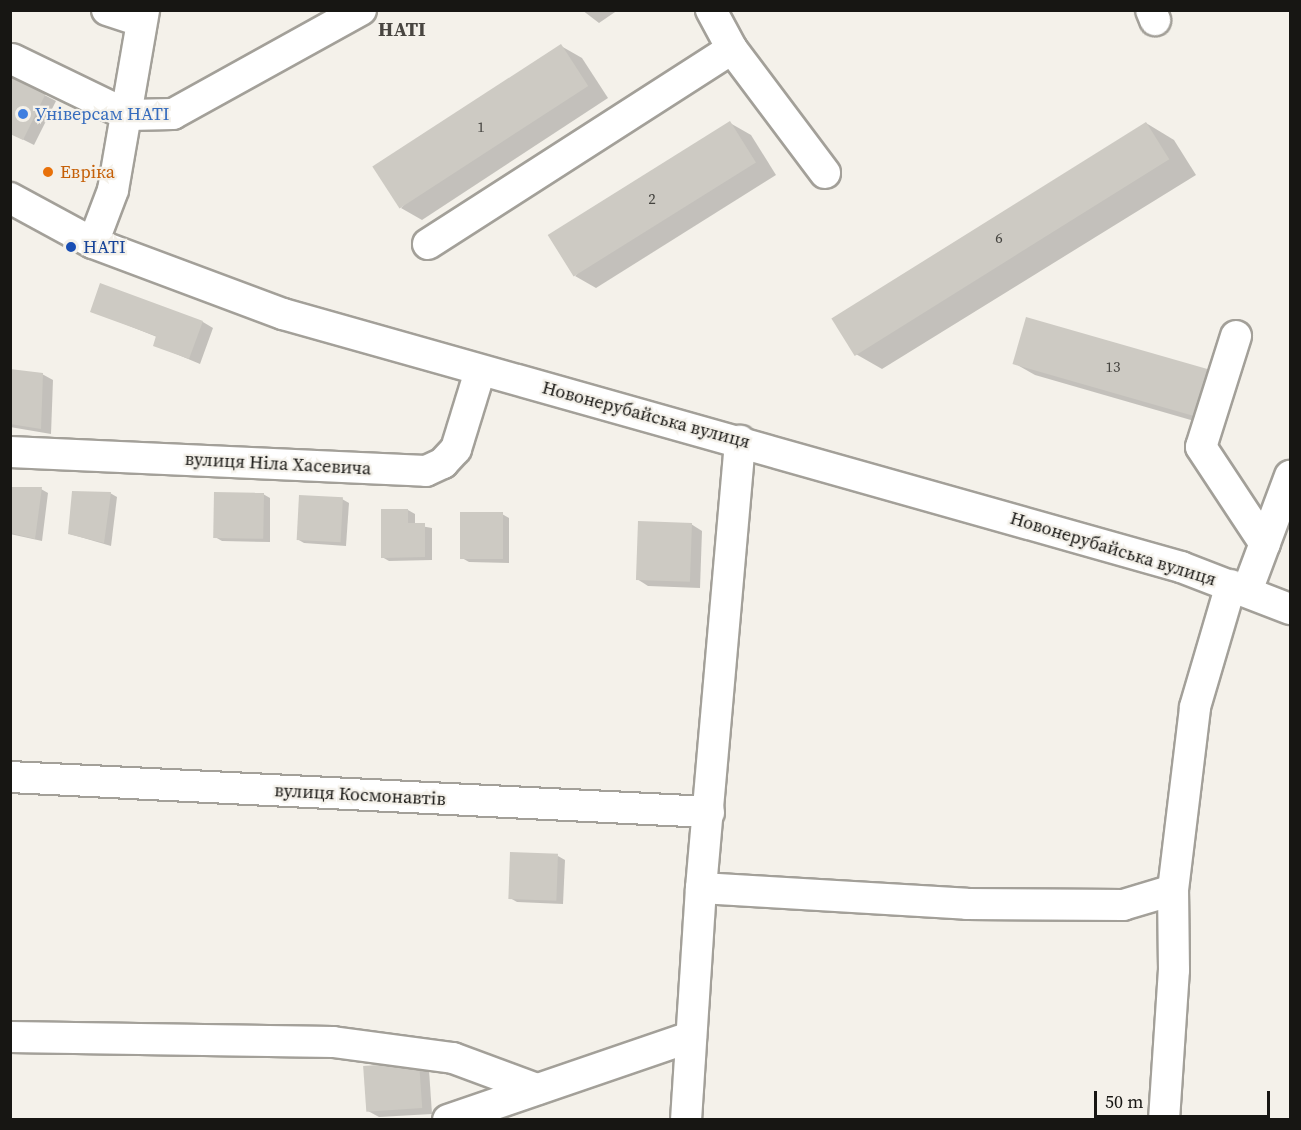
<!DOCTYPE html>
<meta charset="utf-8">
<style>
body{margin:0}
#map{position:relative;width:1301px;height:1130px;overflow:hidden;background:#f4f1ea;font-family:"Source Serif 4",serif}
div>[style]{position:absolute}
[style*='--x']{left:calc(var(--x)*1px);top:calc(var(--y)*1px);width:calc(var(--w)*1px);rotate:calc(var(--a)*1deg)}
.shadow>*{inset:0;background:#0003}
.building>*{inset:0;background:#cdcac3;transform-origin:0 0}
.roads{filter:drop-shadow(2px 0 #a3a099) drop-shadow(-2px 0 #a3a099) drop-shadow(0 2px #a3a099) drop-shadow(0 -2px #a3a099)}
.minor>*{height:30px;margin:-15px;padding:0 15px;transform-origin:15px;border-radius:15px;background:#fff}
.dots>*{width:16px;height:16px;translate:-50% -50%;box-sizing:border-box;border:3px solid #f4f1ea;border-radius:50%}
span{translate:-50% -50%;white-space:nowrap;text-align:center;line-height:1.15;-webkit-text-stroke:4.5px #f4f1ea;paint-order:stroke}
.number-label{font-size:15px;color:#44433f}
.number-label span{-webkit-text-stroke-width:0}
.shop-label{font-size:18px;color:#366cbe}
.left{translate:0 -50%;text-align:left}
.food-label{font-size:18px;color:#c56008}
.transit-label{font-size:18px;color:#164399}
.street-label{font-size:18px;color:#171613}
.neighbourhood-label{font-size:20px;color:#484540;font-weight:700}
.frame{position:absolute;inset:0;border:12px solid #171613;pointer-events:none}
.scale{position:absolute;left:1094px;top:1091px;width:176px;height:27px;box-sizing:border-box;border:3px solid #171613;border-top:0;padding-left:8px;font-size:18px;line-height:21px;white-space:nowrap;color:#171613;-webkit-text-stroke:4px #f4f1ea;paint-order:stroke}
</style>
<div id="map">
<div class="shadow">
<i style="clip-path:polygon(582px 10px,618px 10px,599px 23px)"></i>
<i style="clip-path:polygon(561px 46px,582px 58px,608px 98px,422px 220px,401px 208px)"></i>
<i style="clip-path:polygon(10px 77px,56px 101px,34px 145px,10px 133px)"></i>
<i style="clip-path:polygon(730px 123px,751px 135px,776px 175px,596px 288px,575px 276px)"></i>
<i style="clip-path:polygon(1146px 123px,1174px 140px,1196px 175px,882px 369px,854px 353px)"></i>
<i style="clip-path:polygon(92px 311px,203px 322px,213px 328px,200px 364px,155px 345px,157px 337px)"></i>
<i style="clip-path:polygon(1014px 363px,1234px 384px,1222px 429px,1035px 375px)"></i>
<i style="clip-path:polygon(10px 371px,42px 374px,53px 380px,51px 434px,10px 427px)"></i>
<i style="clip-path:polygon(10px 488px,41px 489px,48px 493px,42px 541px,10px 534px)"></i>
<i style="clip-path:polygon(110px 493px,117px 497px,111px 546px,70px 534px)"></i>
<i style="clip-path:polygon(263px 494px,270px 498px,270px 542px,222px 541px,215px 537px)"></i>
<i style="clip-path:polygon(342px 499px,349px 503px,346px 546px,304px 543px,297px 539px)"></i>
<i style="clip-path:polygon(408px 510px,415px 514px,415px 525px,432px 528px,432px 560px,389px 561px,382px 557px)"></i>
<i style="clip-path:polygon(502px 514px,509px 518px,509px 563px,469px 562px,462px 558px)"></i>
<i style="clip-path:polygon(691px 524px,702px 531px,700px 588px,648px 586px,637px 579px)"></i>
<i style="clip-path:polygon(558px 856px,565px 860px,563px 904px,517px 902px,510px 898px)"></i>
<i style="clip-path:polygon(418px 1064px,429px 1070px,432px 1114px,379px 1117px,368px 1111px)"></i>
</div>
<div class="building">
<i style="left:561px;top:44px;width:50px;height:225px;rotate:57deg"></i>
<i style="clip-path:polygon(10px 75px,46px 93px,23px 140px,10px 134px)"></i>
<i style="left:730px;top:121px;width:49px;height:215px;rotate:58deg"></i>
<i style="left:1146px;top:122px;width:44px;height:371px;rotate:58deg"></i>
<i style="clip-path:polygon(100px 283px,203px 321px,189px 359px,153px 346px,156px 336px,90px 312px)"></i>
<i style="left:1026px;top:317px;width:195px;height:49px;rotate:16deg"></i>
<i style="clip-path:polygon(10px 369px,43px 373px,41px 429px,10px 424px)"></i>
<i style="clip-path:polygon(10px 487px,42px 487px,35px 539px,10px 533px)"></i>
<i style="clip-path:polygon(72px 491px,111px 492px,104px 543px,68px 534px)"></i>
<i style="left:214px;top:492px;width:50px;height:46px;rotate:1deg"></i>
<i style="left:299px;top:495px;width:44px;height:45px;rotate:3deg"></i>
<i style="clip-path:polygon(381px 509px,408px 509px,408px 523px,425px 523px,425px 557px,381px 558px)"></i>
<i style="left:460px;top:512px;width:43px;height:47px"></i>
<i style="left:638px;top:521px;width:54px;height:59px;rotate:2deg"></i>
<i style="left:510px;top:852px;width:48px;height:47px;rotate:2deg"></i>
<i style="left:419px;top:1062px;width:46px;height:56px;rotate:86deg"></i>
</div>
<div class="roads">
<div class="minor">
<i style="--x:107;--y:10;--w:36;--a:18"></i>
<i style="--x:711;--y:10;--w:44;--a:61.7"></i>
<i style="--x:732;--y:49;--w:155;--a:53.1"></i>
<i style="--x:1151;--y:10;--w:11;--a:68"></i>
<i style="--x:12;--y:59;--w:129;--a:25.8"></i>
<i style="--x:128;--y:115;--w:45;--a:-1.3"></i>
<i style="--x:173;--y:114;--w:215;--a:-29"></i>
<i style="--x:10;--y:198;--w:94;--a:28.5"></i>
<i style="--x:93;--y:243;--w:203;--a:20.5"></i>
<i style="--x:283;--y:314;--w:933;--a:15.73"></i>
<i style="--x:1181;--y:567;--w:117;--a:21.1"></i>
<i style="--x:93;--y:243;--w:57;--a:-69.3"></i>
<i style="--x:113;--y:190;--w:183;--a:-80.2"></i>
<i style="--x:428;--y:244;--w:361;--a:-32.7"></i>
<i style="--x:1236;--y:336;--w:116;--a:107.5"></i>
<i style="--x:1201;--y:447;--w:116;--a:56.6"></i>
<i style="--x:10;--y:452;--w:416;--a:2.6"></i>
<i style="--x:426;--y:471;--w:19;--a:-25"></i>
<i style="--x:443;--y:463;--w:19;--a:-47"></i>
<i style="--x:456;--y:449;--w:82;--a:-72.9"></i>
<i style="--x:1247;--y:591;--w:123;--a:-69.5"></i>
<i style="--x:10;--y:777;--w:700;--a:2.87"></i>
<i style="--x:701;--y:888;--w:266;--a:3.4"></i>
<i style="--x:967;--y:904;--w:156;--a:0.4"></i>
<i style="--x:1123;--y:905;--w:52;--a:-16.7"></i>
<i style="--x:10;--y:1037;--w:323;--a:0.9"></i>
<i style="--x:333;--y:1042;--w:121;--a:7.6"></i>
<i style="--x:453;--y:1058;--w:90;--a:20.3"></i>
<i style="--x:448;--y:1120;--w:257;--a:-18.9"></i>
<i style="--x:686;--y:1120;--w:232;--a:-86.3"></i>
<i style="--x:701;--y:888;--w:449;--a:-85"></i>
<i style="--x:1164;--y:1120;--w:150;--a:-86.2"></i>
<i style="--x:1174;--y:970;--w:80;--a:-90.7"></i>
<i style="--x:1173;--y:890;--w:184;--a:-83.1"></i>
<i style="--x:1195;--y:707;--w:127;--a:-73.6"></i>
</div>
</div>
<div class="dots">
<i style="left:23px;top:114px;background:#3f7fe0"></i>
<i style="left:48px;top:172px;background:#e8710a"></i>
<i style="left:71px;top:247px;background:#1a4fb4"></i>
</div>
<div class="number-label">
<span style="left:481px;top:127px">1</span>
<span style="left:652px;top:199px">2</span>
<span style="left:999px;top:238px">6</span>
<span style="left:1113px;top:367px">13</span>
</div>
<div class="shop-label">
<span class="left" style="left:35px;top:114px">Універсам НАТІ</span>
</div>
<div class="food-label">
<span class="left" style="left:60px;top:172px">Евріка</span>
</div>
<div class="transit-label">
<span class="left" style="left:83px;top:247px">НАТІ</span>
</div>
<div class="street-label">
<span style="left:646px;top:415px;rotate:15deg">Новонерубайська вулиця</span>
<span style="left:278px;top:464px;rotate:3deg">вулиця Ніла Хасевича</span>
<span style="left:1113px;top:549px;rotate:17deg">Новонерубайська вулиця</span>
<span style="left:360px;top:795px;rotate:3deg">вулиця Космонавтів</span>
</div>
<div class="neighbourhood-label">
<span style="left:402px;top:29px">НАТІ</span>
</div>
<div class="frame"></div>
<div class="scale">50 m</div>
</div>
